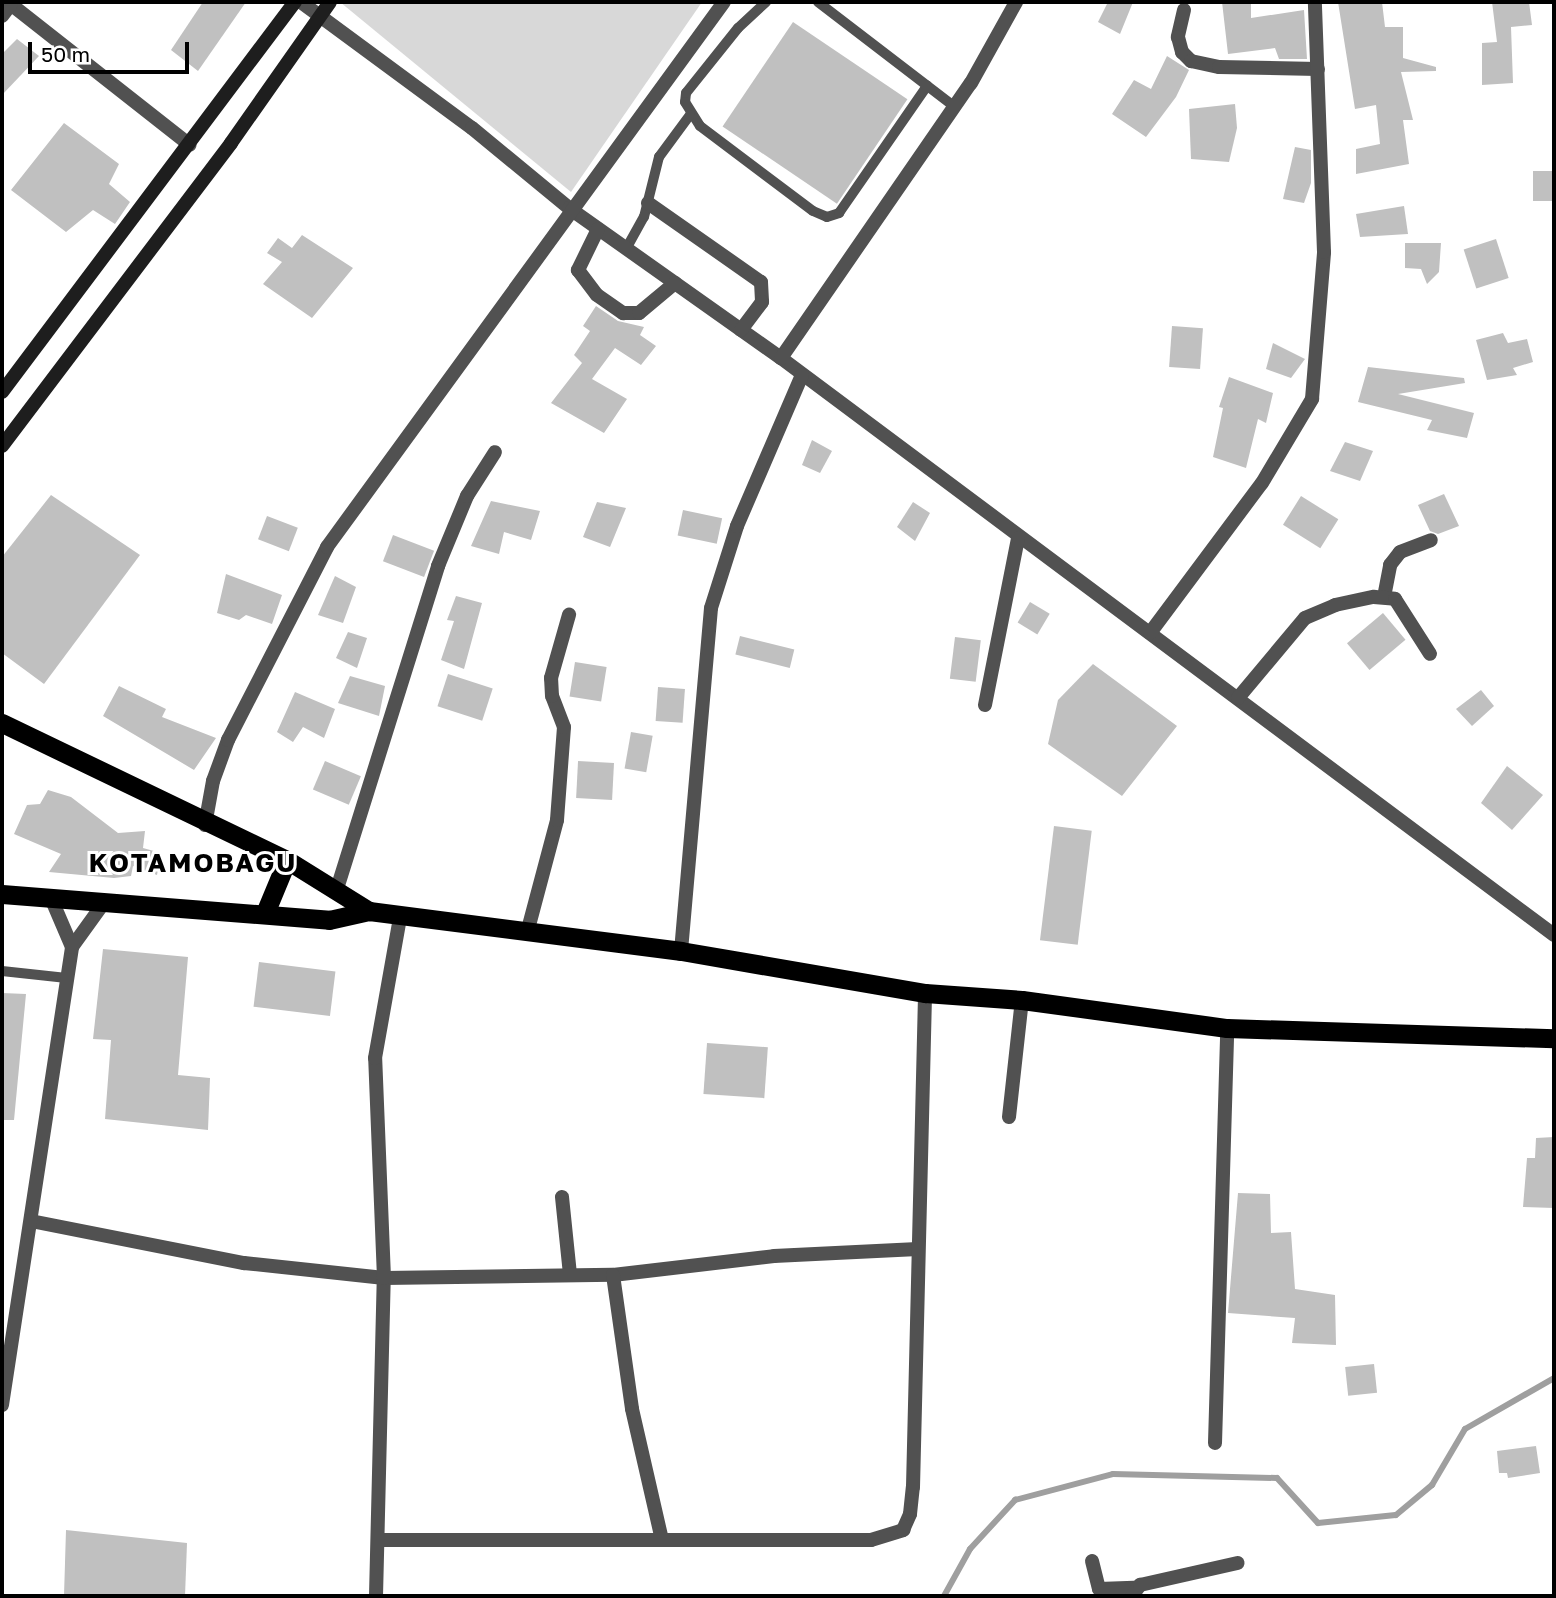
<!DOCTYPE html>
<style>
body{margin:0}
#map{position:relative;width:1556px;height:1598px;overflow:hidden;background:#fff;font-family:"Golos Text",sans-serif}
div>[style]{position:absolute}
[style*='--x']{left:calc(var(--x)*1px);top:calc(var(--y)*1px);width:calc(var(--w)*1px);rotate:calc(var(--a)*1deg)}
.green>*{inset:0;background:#d8d8d8}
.stream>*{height:6px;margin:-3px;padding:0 3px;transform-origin:3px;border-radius:3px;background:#9f9f9f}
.building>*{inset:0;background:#c0c0c0;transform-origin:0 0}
.service>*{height:10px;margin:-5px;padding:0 5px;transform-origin:5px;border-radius:5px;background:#515151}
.minor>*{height:14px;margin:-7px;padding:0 7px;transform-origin:7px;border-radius:7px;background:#515151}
.tertiary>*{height:14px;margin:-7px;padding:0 7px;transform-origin:7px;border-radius:7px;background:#515151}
.secondary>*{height:14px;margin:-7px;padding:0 7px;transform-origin:7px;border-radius:7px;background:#1e1e1e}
.trunk>*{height:19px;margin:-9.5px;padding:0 9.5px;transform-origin:9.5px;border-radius:9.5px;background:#000}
span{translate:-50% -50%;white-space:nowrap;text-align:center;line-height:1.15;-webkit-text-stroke:6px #fff;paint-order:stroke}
.district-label{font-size:26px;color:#000;font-weight:700;letter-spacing:2px}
.frame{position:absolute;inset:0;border:4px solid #000;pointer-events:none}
.scale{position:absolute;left:28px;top:42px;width:161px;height:32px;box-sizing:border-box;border:4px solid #000;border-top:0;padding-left:9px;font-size:21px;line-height:24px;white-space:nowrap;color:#000;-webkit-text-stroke:5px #fff;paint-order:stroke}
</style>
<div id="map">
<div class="green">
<i style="clip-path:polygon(340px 2px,702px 2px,571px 192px)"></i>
</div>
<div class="stream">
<i style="--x:944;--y:1596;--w:54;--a:-61"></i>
<i style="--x:970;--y:1549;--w:67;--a:-47.4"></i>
<i style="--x:1015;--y:1500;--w:101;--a:-14.9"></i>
<i style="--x:1113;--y:1474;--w:164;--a:1.4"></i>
<i style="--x:1277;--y:1478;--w:61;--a:47.7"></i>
<i style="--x:1318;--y:1523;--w:78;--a:-5.9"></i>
<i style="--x:1396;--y:1515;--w:47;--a:-39.8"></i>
<i style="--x:1432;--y:1485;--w:65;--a:-59.5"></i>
<i style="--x:1465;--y:1429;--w:103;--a:-29.8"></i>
</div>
<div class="building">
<i style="clip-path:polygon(203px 2px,246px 2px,198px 71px,171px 50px)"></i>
<i style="clip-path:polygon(1108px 2px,1133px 2px,1120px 34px,1098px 22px)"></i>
<i style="clip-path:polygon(1222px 2px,1251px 2px,1251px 18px,1304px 10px,1307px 59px,1279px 59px,1275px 48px,1228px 54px)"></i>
<i style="clip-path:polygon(1338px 2px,1382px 2px,1385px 27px,1403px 27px,1403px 58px,1436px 67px,1436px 71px,1401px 72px,1413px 120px,1403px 120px,1409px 164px,1356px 174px,1356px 149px,1380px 144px,1376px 105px,1355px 109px)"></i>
<i style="clip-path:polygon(1492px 2px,1529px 2px,1532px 25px,1511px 27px,1513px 83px,1482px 85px,1482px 43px,1497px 42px)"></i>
<i style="left:793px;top:22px;width:138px;height:126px;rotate:34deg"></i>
<i style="clip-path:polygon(17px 39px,39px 56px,2px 95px,2px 54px)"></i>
<i style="clip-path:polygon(1167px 56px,1189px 70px,1176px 97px,1146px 137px,1112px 114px,1134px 80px,1151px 89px)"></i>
<i style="clip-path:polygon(1235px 104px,1237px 128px,1229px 162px,1191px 159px,1189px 109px)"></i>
<i style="clip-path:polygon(64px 123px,119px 164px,109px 184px,130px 202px,115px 224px,93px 210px,66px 232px,11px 190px)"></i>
<i style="clip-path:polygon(1295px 147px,1311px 150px,1311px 183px,1304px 203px,1283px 199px)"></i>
<i style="left:1533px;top:171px;width:21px;height:30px"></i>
<i style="clip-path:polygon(1404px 206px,1408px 234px,1360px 237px,1356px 214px)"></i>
<i style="clip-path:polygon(302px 235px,353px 268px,312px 318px,263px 284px,282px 262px,267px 253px,278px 238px,292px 248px)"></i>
<i style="left:1496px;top:239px;width:41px;height:34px;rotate:72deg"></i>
<i style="clip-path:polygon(1405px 243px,1441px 243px,1439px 272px,1427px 284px,1421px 269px,1405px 268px)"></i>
<i style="clip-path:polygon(596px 306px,618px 321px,644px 327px,640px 335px,656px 346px,641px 365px,615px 348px,592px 379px,627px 399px,604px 433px,551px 403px,582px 363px,574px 355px,590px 331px,583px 326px)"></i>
<i style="left:1172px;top:326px;width:31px;height:41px;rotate:4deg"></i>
<i style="clip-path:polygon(1503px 333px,1508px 343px,1527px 339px,1533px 362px,1513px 368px,1517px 375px,1487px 380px,1476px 340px)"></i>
<i style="clip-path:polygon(1273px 343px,1305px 359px,1291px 378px,1266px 369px)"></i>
<i style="clip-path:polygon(1368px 367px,1464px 378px,1465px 383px,1398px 394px,1474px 413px,1467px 438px,1427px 430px,1432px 420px,1358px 402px)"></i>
<i style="clip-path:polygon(1229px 377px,1273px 393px,1266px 423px,1258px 419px,1246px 468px,1213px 457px,1223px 408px,1219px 407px)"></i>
<i style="clip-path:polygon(812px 440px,832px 451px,820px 473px,802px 465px)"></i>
<i style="clip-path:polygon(1345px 442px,1373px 451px,1360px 481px,1330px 471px)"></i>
<i style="clip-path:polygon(1444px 494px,1459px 526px,1438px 534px,1430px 531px,1418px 505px)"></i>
<i style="clip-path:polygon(51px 495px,140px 555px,44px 684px,2px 653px,2px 557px)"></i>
<i style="left:1301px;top:496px;width:44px;height:34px;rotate:32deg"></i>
<i style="clip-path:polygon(491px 501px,540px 511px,531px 540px,504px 532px,499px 554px,471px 546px)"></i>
<i style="clip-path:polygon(597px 502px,626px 508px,610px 547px,583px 537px)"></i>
<i style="clip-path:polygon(913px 502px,930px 513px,915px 541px,897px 527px)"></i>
<i style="left:683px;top:510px;width:40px;height:26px;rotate:12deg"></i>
<i style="left:267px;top:516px;width:33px;height:25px;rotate:21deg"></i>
<i style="left:393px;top:535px;width:44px;height:28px;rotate:21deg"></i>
<i style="clip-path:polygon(226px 574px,282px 595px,272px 624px,246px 615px,239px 620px,217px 613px)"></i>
<i style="clip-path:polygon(335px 576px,356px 587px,343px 623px,318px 615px)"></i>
<i style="clip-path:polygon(456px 596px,482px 603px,464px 669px,441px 660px,454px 621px,447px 620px)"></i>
<i style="left:1030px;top:602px;width:23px;height:24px;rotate:31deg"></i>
<i style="left:1383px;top:613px;width:35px;height:47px;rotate:50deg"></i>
<i style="clip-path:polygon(348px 632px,367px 638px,357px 668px,336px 658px)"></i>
<i style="left:740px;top:636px;width:56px;height:19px;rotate:14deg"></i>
<i style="left:955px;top:637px;width:26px;height:42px;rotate:7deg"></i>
<i style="left:575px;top:662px;width:32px;height:35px;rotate:9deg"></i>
<i style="clip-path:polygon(1093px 664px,1177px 726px,1122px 796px,1048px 744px,1058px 700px)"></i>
<i style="left:448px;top:674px;width:47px;height:34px;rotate:18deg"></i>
<i style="clip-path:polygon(350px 676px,385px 686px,379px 716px,338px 703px)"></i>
<i style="clip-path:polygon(119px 686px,166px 709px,162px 717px,216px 738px,194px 770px,103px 716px)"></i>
<i style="left:658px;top:687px;width:27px;height:34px;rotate:4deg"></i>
<i style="clip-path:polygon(1481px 690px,1494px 706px,1472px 726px,1456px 709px)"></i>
<i style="clip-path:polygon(295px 692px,335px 709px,324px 738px,303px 727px,293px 742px,277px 732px)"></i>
<i style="left:631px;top:732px;width:22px;height:37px;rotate:10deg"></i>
<i style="left:325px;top:761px;width:39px;height:31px;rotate:23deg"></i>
<i style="left:614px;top:763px;width:37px;height:36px;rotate:93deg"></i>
<i style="clip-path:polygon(1507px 766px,1543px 795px,1512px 830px,1481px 803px)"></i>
<i style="clip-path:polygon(48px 790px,71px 797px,118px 833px,145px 831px,143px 848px,161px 853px,157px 875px,133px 866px,131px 876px,114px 878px,49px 872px,61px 854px,14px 834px,27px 805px,40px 804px)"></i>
<i style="left:1054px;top:826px;width:38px;height:115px;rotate:7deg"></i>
<i style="clip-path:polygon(103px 949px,188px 957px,178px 1075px,210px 1078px,208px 1130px,105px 1119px,111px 1040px,93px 1039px)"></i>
<i style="left:259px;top:962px;width:77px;height:45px;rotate:7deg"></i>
<i style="clip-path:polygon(2px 993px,26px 994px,14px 1120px,2px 1120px)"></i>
<i style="left:707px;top:1043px;width:61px;height:51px;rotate:4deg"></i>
<i style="clip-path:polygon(1554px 1137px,1554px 1208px,1523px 1207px,1527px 1158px,1535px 1158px,1536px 1138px)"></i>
<i style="clip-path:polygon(1238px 1193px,1270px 1194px,1271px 1233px,1291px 1232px,1295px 1289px,1335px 1295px,1336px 1345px,1292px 1343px,1295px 1318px,1228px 1313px)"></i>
<i style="left:1374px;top:1364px;width:29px;height:29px;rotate:84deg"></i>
<i style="clip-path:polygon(1536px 1446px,1540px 1473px,1508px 1478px,1507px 1473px,1499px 1473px,1497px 1451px)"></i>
<i style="clip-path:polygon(66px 1530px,187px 1543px,185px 1596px,64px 1596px)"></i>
</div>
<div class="service">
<i style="--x:766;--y:2;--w:38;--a:137"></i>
<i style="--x:738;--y:28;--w:83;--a:128.7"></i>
<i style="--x:686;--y:93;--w:9;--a:96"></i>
<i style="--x:685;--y:102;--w:28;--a:58"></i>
<i style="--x:700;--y:126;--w:141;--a:37"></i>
<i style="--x:813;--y:211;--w:15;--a:23"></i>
<i style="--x:827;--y:217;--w:13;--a:-18"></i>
<i style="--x:839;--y:213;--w:155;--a:-55.3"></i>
<i style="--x:818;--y:2;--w:173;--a:37.5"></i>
<i style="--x:626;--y:249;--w:37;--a:-61"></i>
<i style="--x:644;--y:217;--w:62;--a:-76"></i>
<i style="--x:659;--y:157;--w:52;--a:-53.6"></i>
<i style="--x:2;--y:971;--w:65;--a:6.1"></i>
</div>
<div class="minor">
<i style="--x:8;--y:2;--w:231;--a:38.2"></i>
<i style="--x:301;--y:2;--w:212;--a:36.4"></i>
<i style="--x:472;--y:128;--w:126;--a:39.5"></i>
<i style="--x:569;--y:208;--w:260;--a:35.3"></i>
<i style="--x:781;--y:358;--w:965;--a:36.74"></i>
<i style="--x:1184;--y:10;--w:28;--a:103"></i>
<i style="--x:1178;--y:37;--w:16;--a:75"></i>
<i style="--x:1182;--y:52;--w:13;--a:45"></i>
<i style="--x:1191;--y:61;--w:29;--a:12"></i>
<i style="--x:1219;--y:67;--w:99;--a:1.2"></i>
<i style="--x:2;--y:16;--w:15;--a:-53"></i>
<i style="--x:648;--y:203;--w:138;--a:35"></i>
<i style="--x:761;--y:282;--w:20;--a:87"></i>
<i style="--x:762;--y:302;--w:35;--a:127"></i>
<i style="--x:598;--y:229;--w:46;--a:116"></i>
<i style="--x:578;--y:270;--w:31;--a:53"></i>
<i style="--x:597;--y:295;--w:32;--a:35"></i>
<i style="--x:623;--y:313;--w:16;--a:0"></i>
<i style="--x:639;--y:313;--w:47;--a:-39.8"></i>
<i style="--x:781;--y:358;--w:334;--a:-55.4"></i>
<i style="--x:971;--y:83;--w:93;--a:-60.9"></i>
<i style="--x:1384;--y:597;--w:33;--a:-79"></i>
<i style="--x:1390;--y:565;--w:16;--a:-52"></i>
<i style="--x:1400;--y:552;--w:33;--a:-21"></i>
<i style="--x:1150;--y:633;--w:187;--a:-53.3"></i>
<i style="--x:1262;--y:483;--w:98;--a:-59.2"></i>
<i style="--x:1312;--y:399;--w:147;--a:-85.3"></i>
<i style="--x:1324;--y:252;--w:250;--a:-92.1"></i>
<i style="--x:1238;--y:698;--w:104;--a:-50.1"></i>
<i style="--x:1305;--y:618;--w:33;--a:-23"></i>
<i style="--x:1335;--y:605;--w:40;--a:-12"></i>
<i style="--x:1374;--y:597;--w:21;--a:5"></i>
<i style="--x:1395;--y:599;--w:65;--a:57.5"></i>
<i style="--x:985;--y:705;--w:170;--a:-78.8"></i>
<i style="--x:205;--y:825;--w:45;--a:-79.7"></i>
<i style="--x:213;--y:781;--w:44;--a:-69.9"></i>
<i style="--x:228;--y:740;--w:217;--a:-62.8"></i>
<i style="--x:327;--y:547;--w:674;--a:-53.93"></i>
<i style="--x:336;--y:892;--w:342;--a:-72.6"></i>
<i style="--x:438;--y:566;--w:76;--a:-67.5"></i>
<i style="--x:467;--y:496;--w:52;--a:-57.5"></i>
<i style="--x:527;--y:933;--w:117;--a:-75.1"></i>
<i style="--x:557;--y:820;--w:93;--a:-85.7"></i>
<i style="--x:564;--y:727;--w:33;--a:-111"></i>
<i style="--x:552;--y:696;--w:18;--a:-93"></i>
<i style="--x:551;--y:678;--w:66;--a:-74.1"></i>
<i style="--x:681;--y:951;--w:344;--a:-85"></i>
<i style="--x:711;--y:608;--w:86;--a:-72.4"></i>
<i style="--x:737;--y:526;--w:164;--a:-66.7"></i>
<i style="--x:1009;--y:1117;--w:118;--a:-83.7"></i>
<i style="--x:562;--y:1197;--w:77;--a:84.1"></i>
<i style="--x:31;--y:1221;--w:217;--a:11.2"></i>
<i style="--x:244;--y:1263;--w:141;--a:6.1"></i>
<i style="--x:384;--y:1278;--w:229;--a:-0.8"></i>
<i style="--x:613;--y:1275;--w:162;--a:-6.7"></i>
<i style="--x:774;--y:1256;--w:144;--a:-2.8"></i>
<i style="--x:613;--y:1275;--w:135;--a:81.9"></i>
<i style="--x:632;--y:1409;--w:134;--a:77.1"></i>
<i style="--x:1215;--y:1443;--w:415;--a:-88.3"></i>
<i style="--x:379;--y:1540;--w:492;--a:0"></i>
<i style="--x:871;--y:1540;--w:34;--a:-17"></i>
<i style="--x:903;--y:1530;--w:17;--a:-66"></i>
<i style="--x:910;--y:1514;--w:27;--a:-84"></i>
<i style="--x:913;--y:1487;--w:494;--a:-88.6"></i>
<i style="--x:1092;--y:1561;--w:29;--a:76"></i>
<i style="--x:1099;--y:1589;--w:35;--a:-2"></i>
<i style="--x:376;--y:1596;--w:318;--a:-88.6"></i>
<i style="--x:384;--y:1278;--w:220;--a:-92.3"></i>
<i style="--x:375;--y:1058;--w:143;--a:-79.9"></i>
<i style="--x:1132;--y:1596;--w:14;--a:-54"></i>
<i style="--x:1140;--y:1585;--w:100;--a:-12.7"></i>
</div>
<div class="tertiary">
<i style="--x:51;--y:898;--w:53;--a:66.8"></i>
<i style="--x:2;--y:1405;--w:463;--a:-81.3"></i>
<i style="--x:72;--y:947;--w:53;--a:-54.2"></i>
</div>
<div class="secondary">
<i style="--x:2;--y:392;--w:488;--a:-53.1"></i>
<i style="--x:2;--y:446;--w:380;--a:-52.9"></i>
<i style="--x:231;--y:143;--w:172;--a:-54.9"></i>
</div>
<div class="trunk">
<i style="--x:2;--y:723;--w:316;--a:25.7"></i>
<i style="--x:287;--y:860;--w:97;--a:31.9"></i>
<i style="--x:2;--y:894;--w:328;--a:4.5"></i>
<i style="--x:329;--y:920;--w:41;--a:-12.7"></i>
<i style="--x:369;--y:911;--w:315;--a:7.3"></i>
<i style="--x:681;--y:951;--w:248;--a:9.8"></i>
<i style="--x:925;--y:993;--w:97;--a:4.1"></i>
<i style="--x:1022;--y:1000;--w:207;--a:7.8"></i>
<i style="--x:1227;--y:1028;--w:327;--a:1.8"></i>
<i style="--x:265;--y:913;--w:57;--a:-67.5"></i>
</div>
<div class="district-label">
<span style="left:193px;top:863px">KOTAMOBAGU</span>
</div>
<div class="frame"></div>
<div class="scale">50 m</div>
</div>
